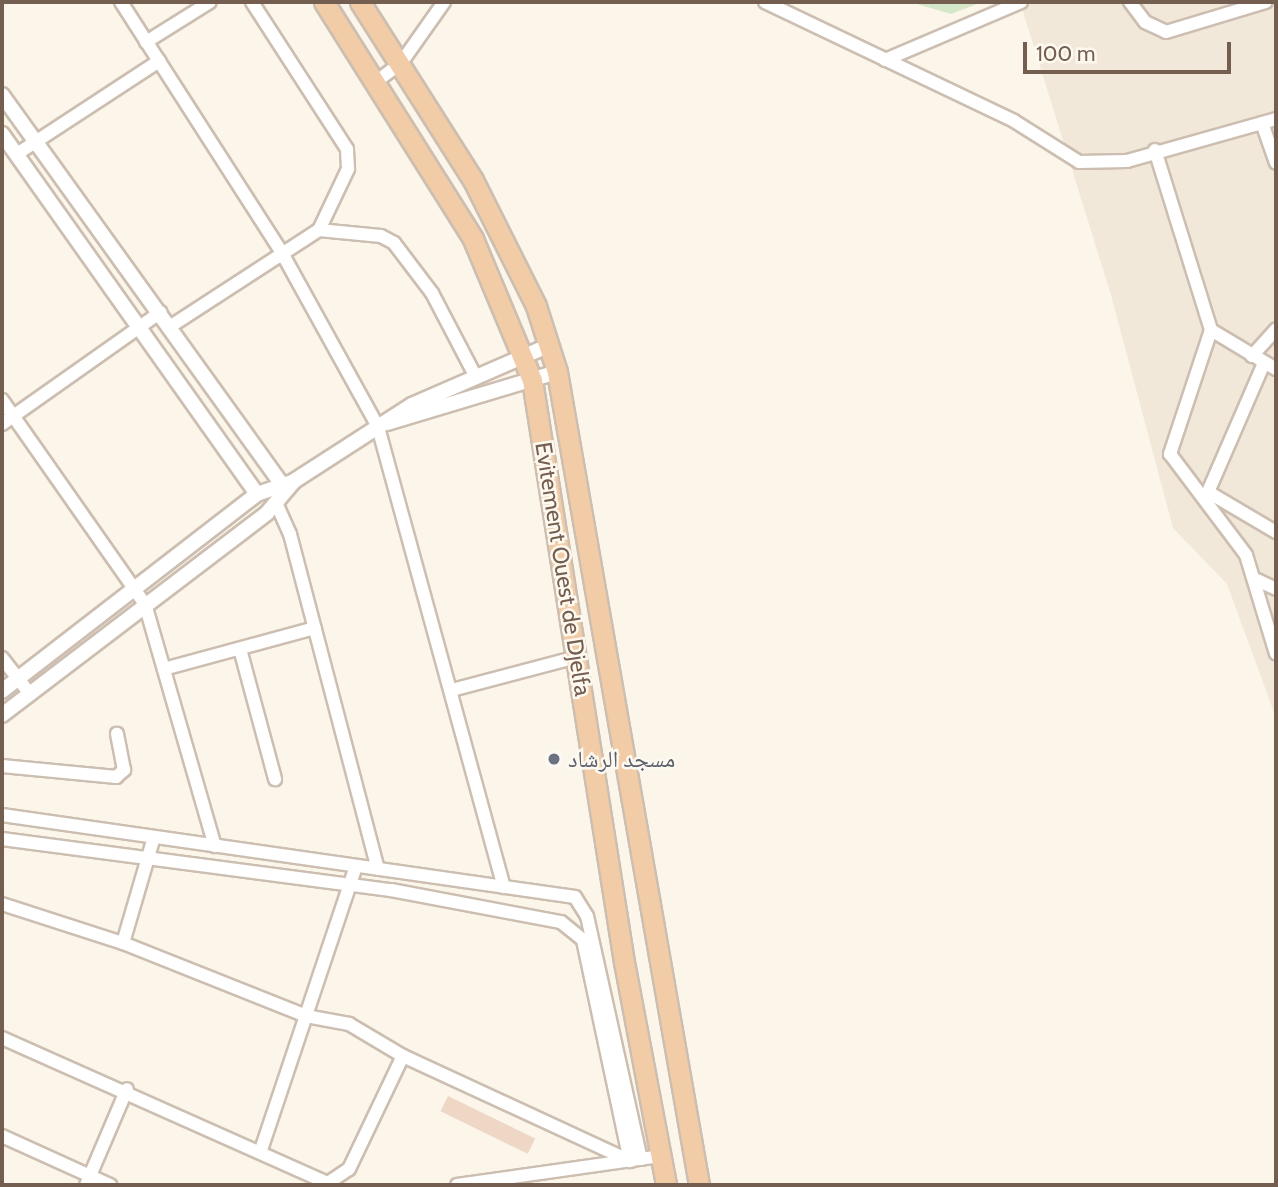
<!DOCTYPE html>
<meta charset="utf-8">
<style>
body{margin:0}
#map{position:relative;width:1278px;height:1187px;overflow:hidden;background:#fbf5ea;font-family:Cabin,"Noto Naskh Arabic",sans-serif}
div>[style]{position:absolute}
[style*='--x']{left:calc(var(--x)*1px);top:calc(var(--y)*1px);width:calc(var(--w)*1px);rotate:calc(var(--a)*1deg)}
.residential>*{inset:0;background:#f2e8d9}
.green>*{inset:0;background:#d4e8c9}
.building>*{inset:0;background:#eed7c4;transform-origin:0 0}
.roads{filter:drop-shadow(2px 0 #ccbeb0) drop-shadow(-2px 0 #ccbeb0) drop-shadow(0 2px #ccbeb0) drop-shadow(0 -2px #ccbeb0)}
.minor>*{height:12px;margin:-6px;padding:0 6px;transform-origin:6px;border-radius:6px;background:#fff}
.tertiary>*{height:14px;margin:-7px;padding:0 7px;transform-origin:7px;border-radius:7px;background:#fff}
.trunk>*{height:19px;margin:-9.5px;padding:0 9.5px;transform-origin:9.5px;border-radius:9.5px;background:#f1cca7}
.dots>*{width:19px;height:19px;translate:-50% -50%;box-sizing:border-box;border:4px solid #fef9f0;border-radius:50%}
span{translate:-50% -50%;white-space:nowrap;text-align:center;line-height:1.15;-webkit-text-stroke:5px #fef9f0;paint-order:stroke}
.street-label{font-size:23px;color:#745e4f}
.worship-label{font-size:23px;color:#5b616d}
.left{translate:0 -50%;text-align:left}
.frame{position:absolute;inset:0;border:4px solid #745e4f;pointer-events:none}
.scale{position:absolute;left:1023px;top:42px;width:208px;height:32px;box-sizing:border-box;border:4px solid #745e4f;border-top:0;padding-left:9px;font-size:21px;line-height:24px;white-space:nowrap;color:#745e4f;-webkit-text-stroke:5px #fef9f0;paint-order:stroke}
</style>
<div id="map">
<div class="residential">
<i style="clip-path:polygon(1020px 2px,1276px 2px,1276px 718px,1227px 584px,1173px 528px,1111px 295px)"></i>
</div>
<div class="green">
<i style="clip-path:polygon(910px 2px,982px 2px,951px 14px)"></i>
</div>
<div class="building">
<i style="left:448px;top:1096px;width:97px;height:17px;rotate:26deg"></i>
</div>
<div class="roads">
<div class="minor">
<i style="--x:121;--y:2;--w:298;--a:57.3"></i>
<i style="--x:282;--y:253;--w:199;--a:61.1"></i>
<i style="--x:378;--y:427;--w:477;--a:74.7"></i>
<i style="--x:765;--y:2;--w:276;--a:25.5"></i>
<i style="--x:1014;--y:121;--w:77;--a:32.2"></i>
<i style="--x:1079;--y:162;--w:48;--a:-1.2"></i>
<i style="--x:1127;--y:161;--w:155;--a:-15.7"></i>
<i style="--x:1130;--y:2;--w:25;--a:53"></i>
<i style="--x:1145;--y:22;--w:23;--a:25"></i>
<i style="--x:1166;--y:32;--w:104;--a:-16.7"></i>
<i style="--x:146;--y:42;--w:75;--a:-32"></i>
<i style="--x:885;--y:60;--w:148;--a:-23.1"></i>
<i style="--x:377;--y:81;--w:30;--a:-37"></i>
<i style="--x:401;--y:63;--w:75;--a:-54.8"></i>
<i style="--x:1262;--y:123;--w:42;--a:70.7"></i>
<i style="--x:1155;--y:150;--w:189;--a:72.7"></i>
<i style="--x:17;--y:154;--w:170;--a:-33.2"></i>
<i style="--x:319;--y:230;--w:62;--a:5.5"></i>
<i style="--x:381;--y:236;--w:15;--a:28"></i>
<i style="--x:394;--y:243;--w:63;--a:52.8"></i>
<i style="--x:432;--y:293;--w:95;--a:62.4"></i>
<i style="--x:171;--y:326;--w:176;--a:-33"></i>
<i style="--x:319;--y:230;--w:68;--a:-64.6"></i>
<i style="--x:348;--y:169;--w:20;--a:-93"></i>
<i style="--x:347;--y:149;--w:175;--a:-122.9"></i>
<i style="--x:1252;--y:356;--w:36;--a:-48"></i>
<i style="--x:1276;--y:369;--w:76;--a:-149"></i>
<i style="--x:1211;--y:330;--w:131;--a:108.3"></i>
<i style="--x:1170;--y:454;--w:126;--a:53"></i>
<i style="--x:1246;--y:555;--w:103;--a:73.1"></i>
<i style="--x:2;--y:400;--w:249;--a:55"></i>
<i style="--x:145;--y:604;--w:252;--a:73.9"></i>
<i style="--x:2;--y:424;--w:194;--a:-35.2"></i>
<i style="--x:1208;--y:492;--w:141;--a:-66.5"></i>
<i style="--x:1205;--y:497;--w:6;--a:-59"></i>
<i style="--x:1208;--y:492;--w:79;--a:30.5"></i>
<i style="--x:277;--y:505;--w:32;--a:66"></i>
<i style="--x:290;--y:534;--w:346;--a:75.3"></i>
<i style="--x:1257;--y:580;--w:21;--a:25"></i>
<i style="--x:240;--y:649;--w:135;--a:74.9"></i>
<i style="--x:2;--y:658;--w:46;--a:52.1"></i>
<i style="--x:164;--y:669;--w:156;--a:-15.2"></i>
<i style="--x:452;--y:690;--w:129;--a:-14.8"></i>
<i style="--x:2;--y:766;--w:115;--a:5.5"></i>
<i style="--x:116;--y:777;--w:11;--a:-41"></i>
<i style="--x:124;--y:770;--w:37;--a:-101"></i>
<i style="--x:2;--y:815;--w:579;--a:8.14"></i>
<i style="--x:575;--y:897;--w:22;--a:58"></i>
<i style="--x:587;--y:916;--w:249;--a:77.5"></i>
<i style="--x:2;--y:839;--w:392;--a:7.5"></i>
<i style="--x:391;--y:890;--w:173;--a:10.7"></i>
<i style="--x:561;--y:922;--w:28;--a:39"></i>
<i style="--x:583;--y:940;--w:226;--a:78"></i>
<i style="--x:2;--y:904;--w:127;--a:17.9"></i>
<i style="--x:123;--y:943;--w:197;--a:21.7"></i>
<i style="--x:306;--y:1016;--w:44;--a:10.5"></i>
<i style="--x:349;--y:1024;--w:63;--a:30.7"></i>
<i style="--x:123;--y:943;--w:110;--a:-73.7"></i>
<i style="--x:2;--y:1038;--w:357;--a:24"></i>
<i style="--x:328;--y:1183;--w:25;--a:-34"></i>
<i style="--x:349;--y:1169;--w:125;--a:-64.5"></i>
<i style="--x:403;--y:1056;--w:250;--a:24.8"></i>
<i style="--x:2;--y:1136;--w:119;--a:24.4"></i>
<i style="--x:261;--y:1150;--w:299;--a:-71.5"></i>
<i style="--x:86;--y:1185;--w:104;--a:-66.9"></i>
<i style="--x:457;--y:1185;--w:205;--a:-8.1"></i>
</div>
<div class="tertiary">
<i style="--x:2;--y:95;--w:479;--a:54.3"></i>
<i style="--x:2;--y:134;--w:441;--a:54.7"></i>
<i style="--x:387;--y:423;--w:177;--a:-16.7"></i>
<i style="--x:2;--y:691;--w:322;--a:-37.7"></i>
<i style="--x:257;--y:494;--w:39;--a:-19"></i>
<i style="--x:294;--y:481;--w:140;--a:-32.8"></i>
<i style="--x:412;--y:405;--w:150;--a:-23.5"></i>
<i style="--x:2;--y:715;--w:333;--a:-37.3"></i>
<i style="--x:267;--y:513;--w:42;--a:-49.8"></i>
</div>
<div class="trunk">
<i style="--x:324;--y:2;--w:280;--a:57.8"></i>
<i style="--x:473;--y:239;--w:153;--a:67.3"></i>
<i style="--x:532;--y:380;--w:589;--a:81.02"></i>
<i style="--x:624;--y:962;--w:227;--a:79.3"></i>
<i style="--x:360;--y:2;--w:211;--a:57.6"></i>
<i style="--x:473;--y:180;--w:141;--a:63.4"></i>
<i style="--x:536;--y:306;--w:69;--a:72.3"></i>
<i style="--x:557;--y:372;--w:825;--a:80.09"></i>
</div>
</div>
<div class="dots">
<i style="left:554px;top:759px;background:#6b7280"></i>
</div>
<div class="street-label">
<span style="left:563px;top:569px;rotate:81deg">Evitement Ouest de Djelfa</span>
</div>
<div class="worship-label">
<span class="left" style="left:568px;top:759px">مسجد الرشاد</span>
</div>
<div class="frame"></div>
<div class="scale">100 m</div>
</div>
